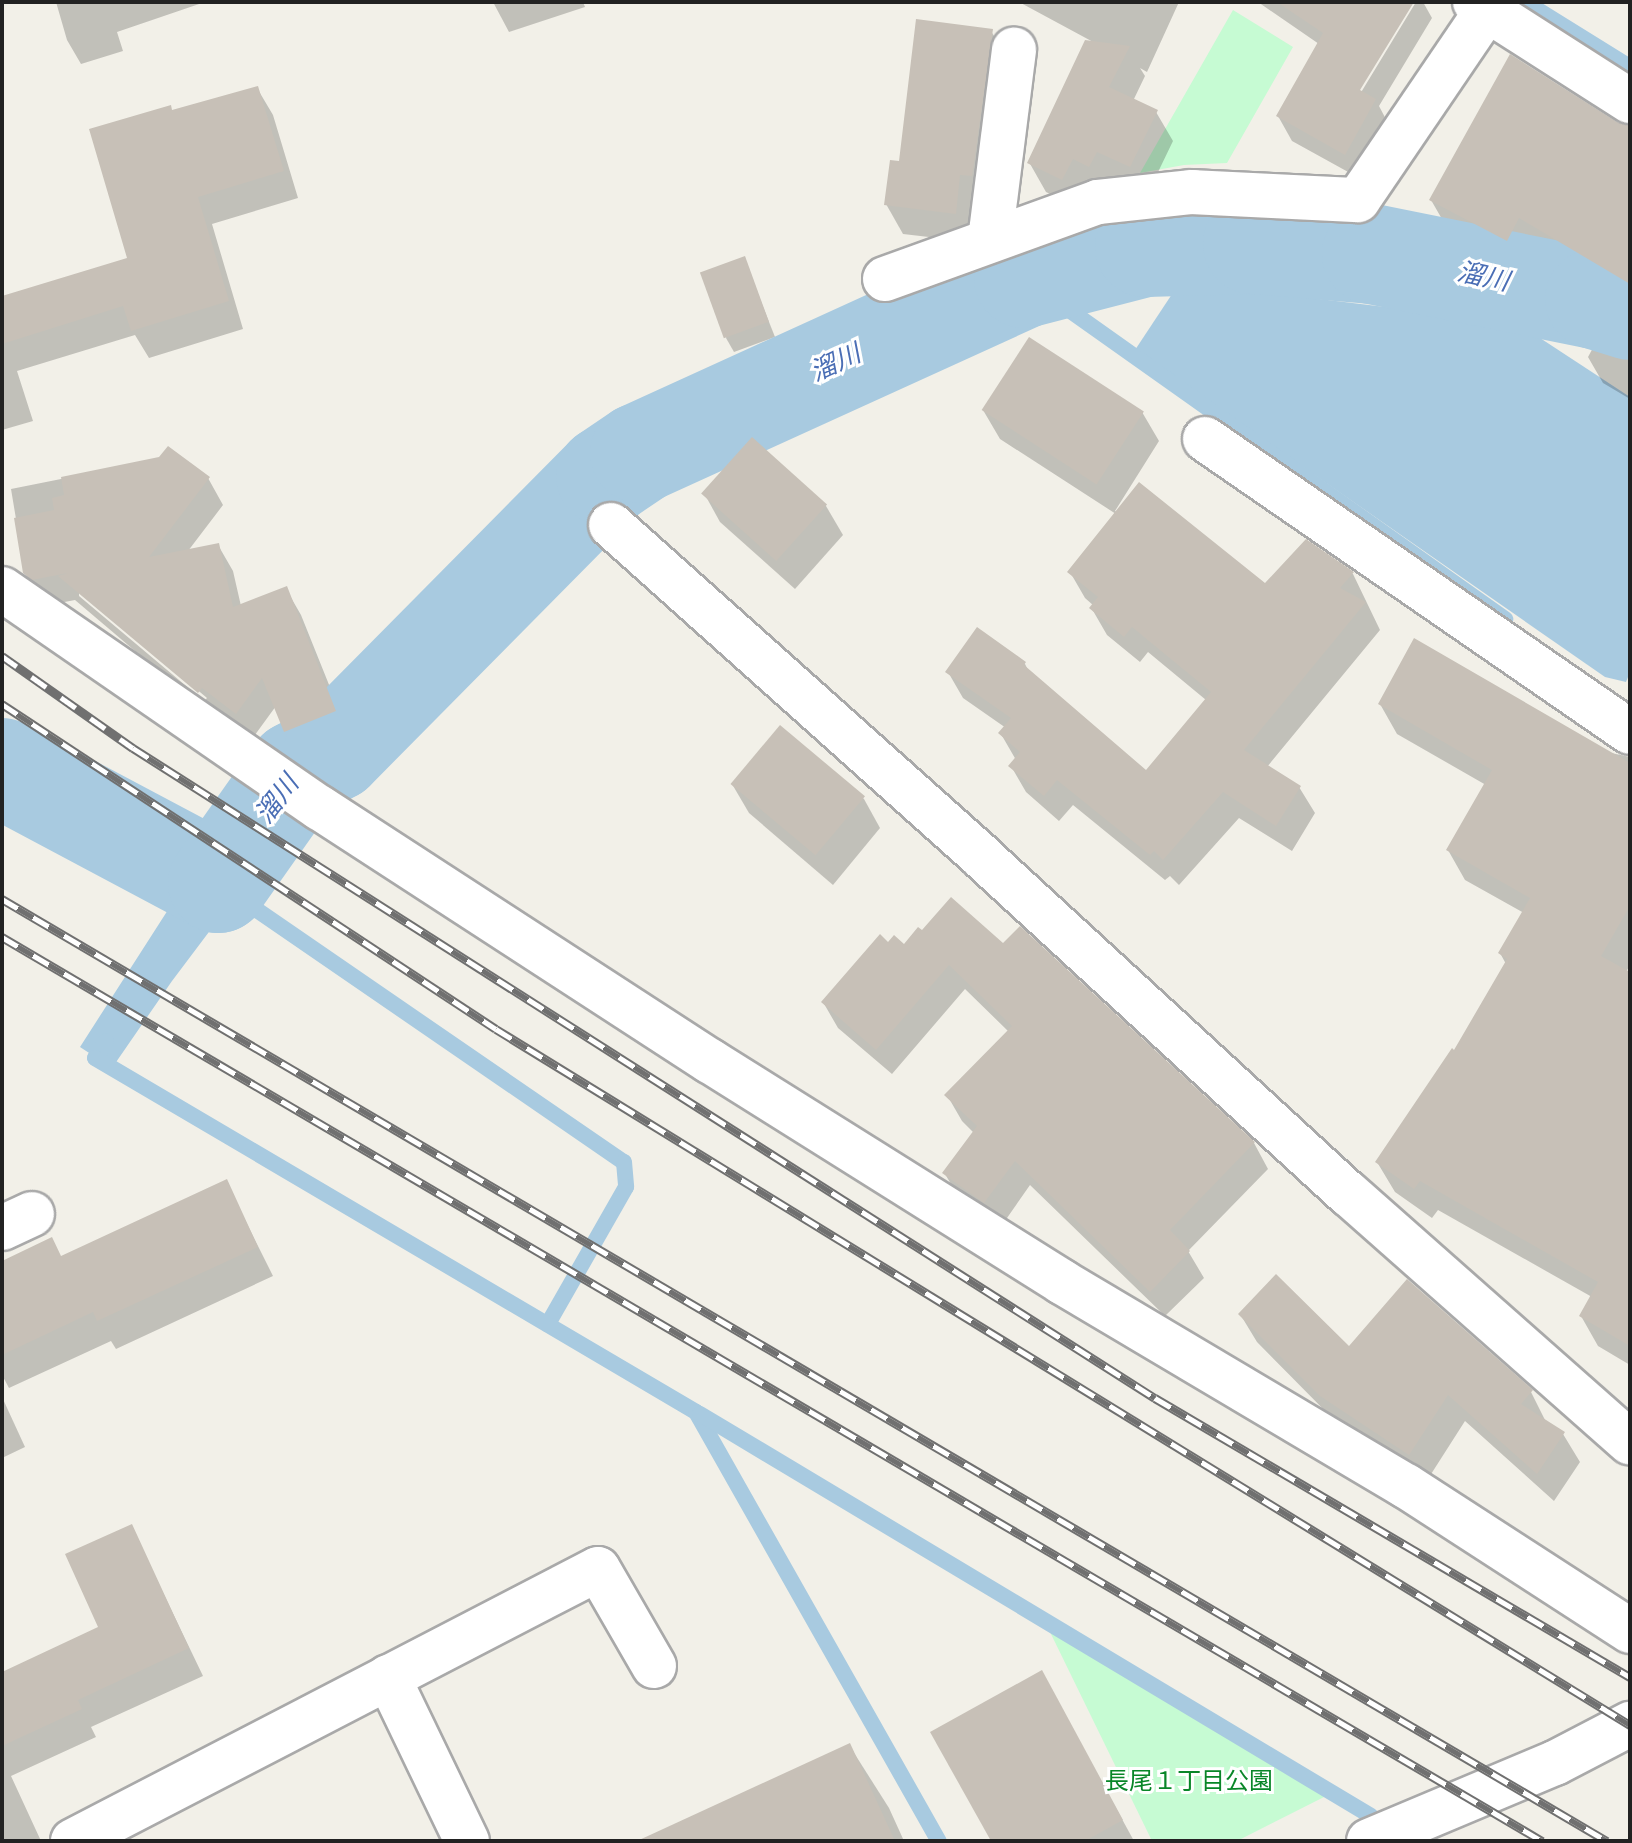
<!DOCTYPE html>
<meta charset="utf-8">
<style>
body{margin:0}
#map{position:relative;width:1632px;height:1843px;overflow:hidden;background:#f2f0e8;font-family:Signika,"Noto Sans JP",sans-serif}
div>[style]{position:absolute}
[style*='--x']{left:calc(var(--x)*1px);top:calc(var(--y)*1px);width:calc(var(--w)*1px);rotate:calc(var(--a)*1deg)}
.park>*{inset:0;background:#c6fbd3}
.water>*{inset:0;background:#a8cae0}
.shadow>*{inset:0;background:#0003}
.stream>*{height:16px;margin:-8px;padding:0 8px;transform-origin:8px;border-radius:8px;background:#a8cae0}
.river>*{height:100px;margin:-50px;padding:0 50px;transform-origin:50px;border-radius:50px;background:#a8cae0}
.building>*{inset:0;background:#c7c0b7;transform-origin:0 0}
.roads{filter:drop-shadow(2px 0 #a9a9a9) drop-shadow(-2px 0 #a9a9a9) drop-shadow(0 2px #a9a9a9) drop-shadow(0 -2px #a9a9a9)}
.street>*{height:44px;margin:-22px;padding:0 22px;transform-origin:22px;border-radius:22px;background:#fff}
.rail>*{height:9px;margin-top:-4.5px;transform-origin:0;background:repeating-linear-gradient(90deg,#fff 0 18px,#707070 0 36px);box-sizing:border-box;border-block:2px solid #707070}
span{translate:-50% -50%;white-space:nowrap;text-align:center;line-height:1.15;-webkit-text-stroke:6px #fff;paint-order:stroke}
.park-label{font-size:24px;color:#098628}
.water-label{font-size:26px;color:#4a6eb5;font-style:italic}
.frame{position:absolute;inset:0;border:4px solid #222;pointer-events:none}
</style>
<div id="map">
<div class="park">
<i style="clip-path:polygon(1233px 10px,1293px 47px,1227px 163px,1184px 165px,1140px 173px)"></i>
<i style="clip-path:polygon(1050px 1632px,1330px 1794px,1237px 1841px,1152px 1841px)"></i>
</div>
<div class="water">
<i style="clip-path:polygon(1180px 282px,1517px 323px,1630px 397px,1630px 672px,1626px 682px,1605px 677px,1135px 350px)"></i>
<i style="clip-path:polygon(268px 754px,318px 787px,172px 981px,112px 1068px,80px 1047px)"></i>
</div>
<div class="shadow">
<i style="clip-path:polygon(56px 2px,205px 2px,117px 32px,123px 51px,81px 64px,67px 40px)"></i>
<i style="clip-path:polygon(493px 2px,583px 2px,585px 7px,509px 32px)"></i>
<i style="clip-path:polygon(1019px 2px,1179px 2px,1147px 72px,1140px 68px,1145px 76px,1133px 101px,1156px 112px,1173px 141px,1147px 195px,1079px 208px,1046px 192px,1029px 162px,1095px 43px)"></i>
<i style="clip-path:polygon(evenodd,1258px 2px,1423px 2px,1432px 18px,1379px 106px,1389px 125px,1359px 178px,1292px 141px,1278px 116px,1319px 44px,1258px 2px,1411px 2px,1416px 2px,1357px 99px,1353px 97px,1411px 2px)"></i>
<i style="clip-path:polygon(991px 31px,1008px 60px,972px 242px,903px 234px,886px 204px,901px 163px)"></i>
<i style="clip-path:polygon(257px 88px,273px 115px,298px 198px,212px 224px,243px 329px,149px 358px,135px 335px,17px 371px,33px 421px,2px 430px,2px 298px,129px 259px,172px 112px)"></i>
<i style="clip-path:polygon(1616px 124px,1630px 126px,1630px 399px,1603px 383px,1588px 357px,1622px 295px,1534px 243px,1522px 266px,1446px 226px,1431px 200px)"></i>
<i style="clip-path:polygon(744px 259px,775px 337px,734px 352px,726px 338px)"></i>
<i style="clip-path:polygon(983px 410px,1142px 412px,1159px 441px,1115px 511px,1265px 586px,1306px 542px,1353px 574px,1380px 630px,1267px 767px,1299px 787px,1315px 813px,1292px 851px,1239px 818px,1179px 885px,1170px 876px,1165px 880px,1073px 805px,1059px 821px,1026px 792px,1011px 766px,1016px 760px,1001px 734px,1006px 728px,963px 698px,948px 672px,1025px 664px,1030px 674px,1147px 772px,1206px 700px,1148px 652px,1140px 662px,1107px 635px,1092px 609px,1094px 606px,1085px 598px,1070px 572px,1116px 514px,1000px 439px)"></i>
<i style="clip-path:polygon(752px 439px,826px 506px,843px 535px,795px 589px,720px 522px,704px 493px)"></i>
<i style="clip-path:polygon(evenodd,161px 459px,208px 478px,223px 505px,188px 551px,218px 545px,233px 571px,241px 606px,286px 589px,301px 615px,350px 737px,301px 758px,276px 706px,252px 739px,214px 718px,75px 600px,49px 605px,41px 600px,25px 573px,11px 489px,161px 459px,79px 590px,207px 698px,204px 701px,79px 596px,79px 590px)"></i>
<i style="clip-path:polygon(1380px 704px,1630px 757px,1630px 965px,1626px 972px,1630px 975px,1630px 1365px,1598px 1346px,1581px 1316px,1592px 1297px,1438px 1210px,1432px 1218px,1395px 1192px,1377px 1162px,1455px 1052px,1506px 964px,1500px 953px,1524px 913px,1465px 880px,1448px 850px,1486px 785px,1397px 734px)"></i>
<i style="clip-path:polygon(780px 728px,864px 799px,880px 828px,833px 885px,749px 813px,732px 784px)"></i>
<i style="clip-path:polygon(888px 944px,1003px 946px,1254px 1143px,1268px 1169px,1188px 1251px,1204px 1278px,1165px 1316px,1030px 1185px,1000px 1228px,960px 1199px,945px 1174px,974px 1133px,962px 1121px,947px 1095px,1009px 1032px,965px 989px,892px 1074px,838px 1028px,823px 1002px)"></i>
<i style="clip-path:polygon(226px 1182px,273px 1276px,116px 1349px,111px 1341px,9px 1388px,2px 1375px,2px 1263px,62px 1258px)"></i>
<i style="clip-path:polygon(1240px 1314px,1349px 1349px,1531px 1392px,1546px 1422px,1563px 1434px,1580px 1462px,1554px 1501px,1465px 1421px,1426px 1482px,1338px 1424px,1257px 1342px)"></i>
<i style="clip-path:polygon(2px 1397px,25px 1447px,2px 1458px)"></i>
<i style="clip-path:polygon(131px 1526px,203px 1676px,91px 1727px,96px 1737px,11px 1776px,41px 1841px,2px 1841px,2px 1674px,101px 1628px)"></i>
<i style="clip-path:polygon(1065px 1715px,1134px 1841px,993px 1841px)"></i>
<i style="clip-path:polygon(849px 1745px,889px 1808px,904px 1841px,642px 1841px)"></i>
</div>
<div class="stream">
<i style="--x:1525;--y:2;--w:123;--a:31.8"></i>
<i style="--x:1024;--y:278;--w:590;--a:35.33"></i>
<i style="--x:219;--y:884;--w:491;--a:34.5"></i>
<i style="--x:624;--y:1162;--w:25;--a:85"></i>
<i style="--x:626;--y:1187;--w:158;--a:119.7"></i>
<i style="--x:106;--y:1041;--w:20;--a:123"></i>
<i style="--x:95;--y:1058;--w:698;--a:30.5"></i>
<i style="--x:696;--y:1412;--w:493;--a:60.5"></i>
<i style="--x:700;--y:1414;--w:782;--a:30.93"></i>
</div>
<div class="river">
<i style="--x:2;--y:768;--w:245;--a:28"></i>
<i style="--x:218;--y:883;--w:137;--a:-54.8"></i>
<i style="--x:297;--y:771;--w:42;--a:-28.4"></i>
<i style="--x:334;--y:751;--w:387;--a:-45.3"></i>
<i style="--x:606;--y:476;--w:41;--a:-34.1"></i>
<i style="--x:640;--y:453;--w:422;--a:-24.5"></i>
<i style="--x:1024;--y:278;--w:125;--a:-14.4"></i>
<i style="--x:1145;--y:247;--w:108;--a:-1.6"></i>
<i style="--x:1253;--y:244;--w:119;--a:4.8"></i>
<i style="--x:1372;--y:254;--w:227;--a:11.4"></i>
<i style="--x:1595;--y:299;--w:37;--a:17"></i>
</div>
<div class="building">
<i style="clip-path:polygon(1277px 2px,1414px 2px,1360px 90px,1376px 99px,1345px 155px,1276px 116px,1323px 33px)"></i>
<i style="clip-path:polygon(916px 19px,993px 29px,972px 176px,960px 175px,956px 214px,884px 205px,890px 160px,899px 161px)"></i>
<i style="clip-path:polygon(1085px 40px,1130px 46px,1109px 87px,1158px 110px,1130px 167px,1097px 152px,1089px 167px,1073px 159px,1062px 180px,1027px 163px)"></i>
<i style="clip-path:polygon(1510px 54px,1617px 122px,1630px 126px,1630px 284px,1519px 218px,1507px 241px,1429px 200px)"></i>
<i style="clip-path:polygon(258px 86px,284px 171px,198px 197px,229px 301px,131px 331px,123px 306px,2px 344px,2px 296px,127px 258px,89px 129px,171px 105px,172px 110px)"></i>
<i style="left:745px;top:256px;width:70px;height:48px;rotate:70deg"></i>
<i style="left:1029px;top:337px;width:137px;height:87px;rotate:33deg"></i>
<i style="left:752px;top:437px;width:101px;height:76px;rotate:42deg"></i>
<i style="clip-path:polygon(168px 446px,210px 477px,149px 557px,219px 543px,233px 607px,287px 586px,336px 711px,284px 732px,262px 678px,236px 714px,202px 688px,198px 693px,58px 576px,68px 573px,32px 580px,23px 573px,14px 518px,54px 510px,52px 498px,64px 495px,61px 477px,159px 457px)"></i>
<i style="clip-path:polygon(1139px 482px,1265px 583px,1306px 539px,1354px 572px,1340px 588px,1366px 602px,1244px 750px,1301px 786px,1276px 826px,1223px 792px,1163px 860px,1154px 851px,1150px 855px,1057px 780px,1044px 796px,1008px 766px,1020px 752px,998px 733px,1011px 718px,945px 672px,977px 627px,1026px 662px,1024px 665px,1146px 770px,1211px 692px,1132px 627px,1124px 637px,1089px 608px,1098px 597px,1067px 572px)"></i>
<i style="clip-path:polygon(1414px 638px,1630px 763px,1630px 906px,1601px 956px,1630px 972px,1630px 1346px,1579px 1316px,1598px 1282px,1420px 1181px,1414px 1189px,1375px 1162px,1452px 1048px,1454px 1050px,1507px 959px,1498px 953px,1530px 898px,1446px 850px,1492px 770px,1378px 704px)"></i>
<i style="left:780px;top:725px;width:111px;height:77px;rotate:40deg"></i>
<i style="clip-path:polygon(951px 897px,1003px 943px,1020px 926px,1255px 1142px,1170px 1230px,1190px 1251px,1150px 1292px,1015px 1161px,984px 1203px,942px 1173px,977px 1126px,944px 1095px,1012px 1026px,949px 965px,876px 1050px,821px 1002px,880px 934px,888px 942px,894px 935px,904px 944px,918px 927px,922px 930px)"></i>
<i style="clip-path:polygon(227px 1179px,258px 1247px,97px 1321px,93px 1312px,2px 1355px,2px 1261px,52px 1237px,61px 1256px)"></i>
<i style="clip-path:polygon(1276px 1274px,1349px 1346px,1407px 1279px,1533px 1390px,1521px 1404px,1565px 1432px,1537px 1474px,1448px 1395px,1409px 1455px,1320px 1396px,1238px 1314px)"></i>
<i style="clip-path:polygon(132px 1524px,189px 1648px,78px 1700px,82px 1709px,2px 1746px,2px 1672px,98px 1627px,65px 1554px)"></i>
<i style="clip-path:polygon(1042px 1670px,1123px 1820px,1085px 1841px,991px 1841px,930px 1732px)"></i>
<i style="clip-path:polygon(850px 1743px,895px 1841px,637px 1841px)"></i>
</div>
<div class="roads">
<div class="street">
<i style="--x:1475;--y:2;--w:184;--a:32.6"></i>
<i style="--x:990;--y:240;--w:192;--a:-82.8"></i>
<i style="--x:885;--y:279;--w:226;--a:-19.9"></i>
<i style="--x:1098;--y:202;--w:95;--a:-6.1"></i>
<i style="--x:1192;--y:192;--w:166;--a:2.8"></i>
<i style="--x:1358;--y:200;--w:230;--a:-55.8"></i>
<i style="--x:1205;--y:439;--w:516;--a:34.58"></i>
<i style="--x:611;--y:525;--w:499;--a:41.8"></i>
<i style="--x:983;--y:858;--w:497;--a:42.6"></i>
<i style="--x:1349;--y:1194;--w:375;--a:41.5"></i>
<i style="--x:2;--y:589;--w:386;--a:34.6"></i>
<i style="--x:320;--y:808;--w:465;--a:33"></i>
<i style="--x:710;--y:1061;--w:416;--a:32.1"></i>
<i style="--x:1062;--y:1282;--w:400;--a:30.7"></i>
<i style="--x:1406;--y:1486;--w:267;--a:32.9"></i>
<i style="--x:2;--y:1228;--w:33;--a:-25"></i>
<i style="--x:388;--y:1677;--w:182;--a:64.3"></i>
<i style="--x:73;--y:1841;--w:591;--a:-27.39"></i>
<i style="--x:598;--y:1569;--w:112;--a:60"></i>
<i style="--x:1369;--y:1841;--w:202;--a:-22.8"></i>
<i style="--x:1555;--y:1763;--w:85;--a:-27.5"></i>
</div>
</div>
<div class="rail">
<i style="--x:2;--y:656;--w:160;--a:35.1"></i>
<i style="--x:133;--y:748;--w:1211;--a:32.46"></i>
<i style="--x:1155;--y:1398;--w:551;--a:30.43"></i>
<i style="--x:2;--y:704;--w:591;--a:33.34"></i>
<i style="--x:496;--y:1029;--w:1331;--a:31.54"></i>
<i style="--x:2;--y:899;--w:1861;--a:30.41"></i>
<i style="--x:2;--y:937;--w:1786;--a:30.41"></i>
</div>
<div class="park-label">
<span style="left:1189px;top:1782px">長尾１丁目公園</span>
</div>
<div class="water-label">
<span style="left:1483px;top:278px;rotate:12deg">溜川</span>
<span style="left:836px;top:364px;rotate:-25deg">溜川</span>
<span style="left:278px;top:800px;rotate:-53deg">溜川</span>
</div>
<div class="frame"></div>
</div>
